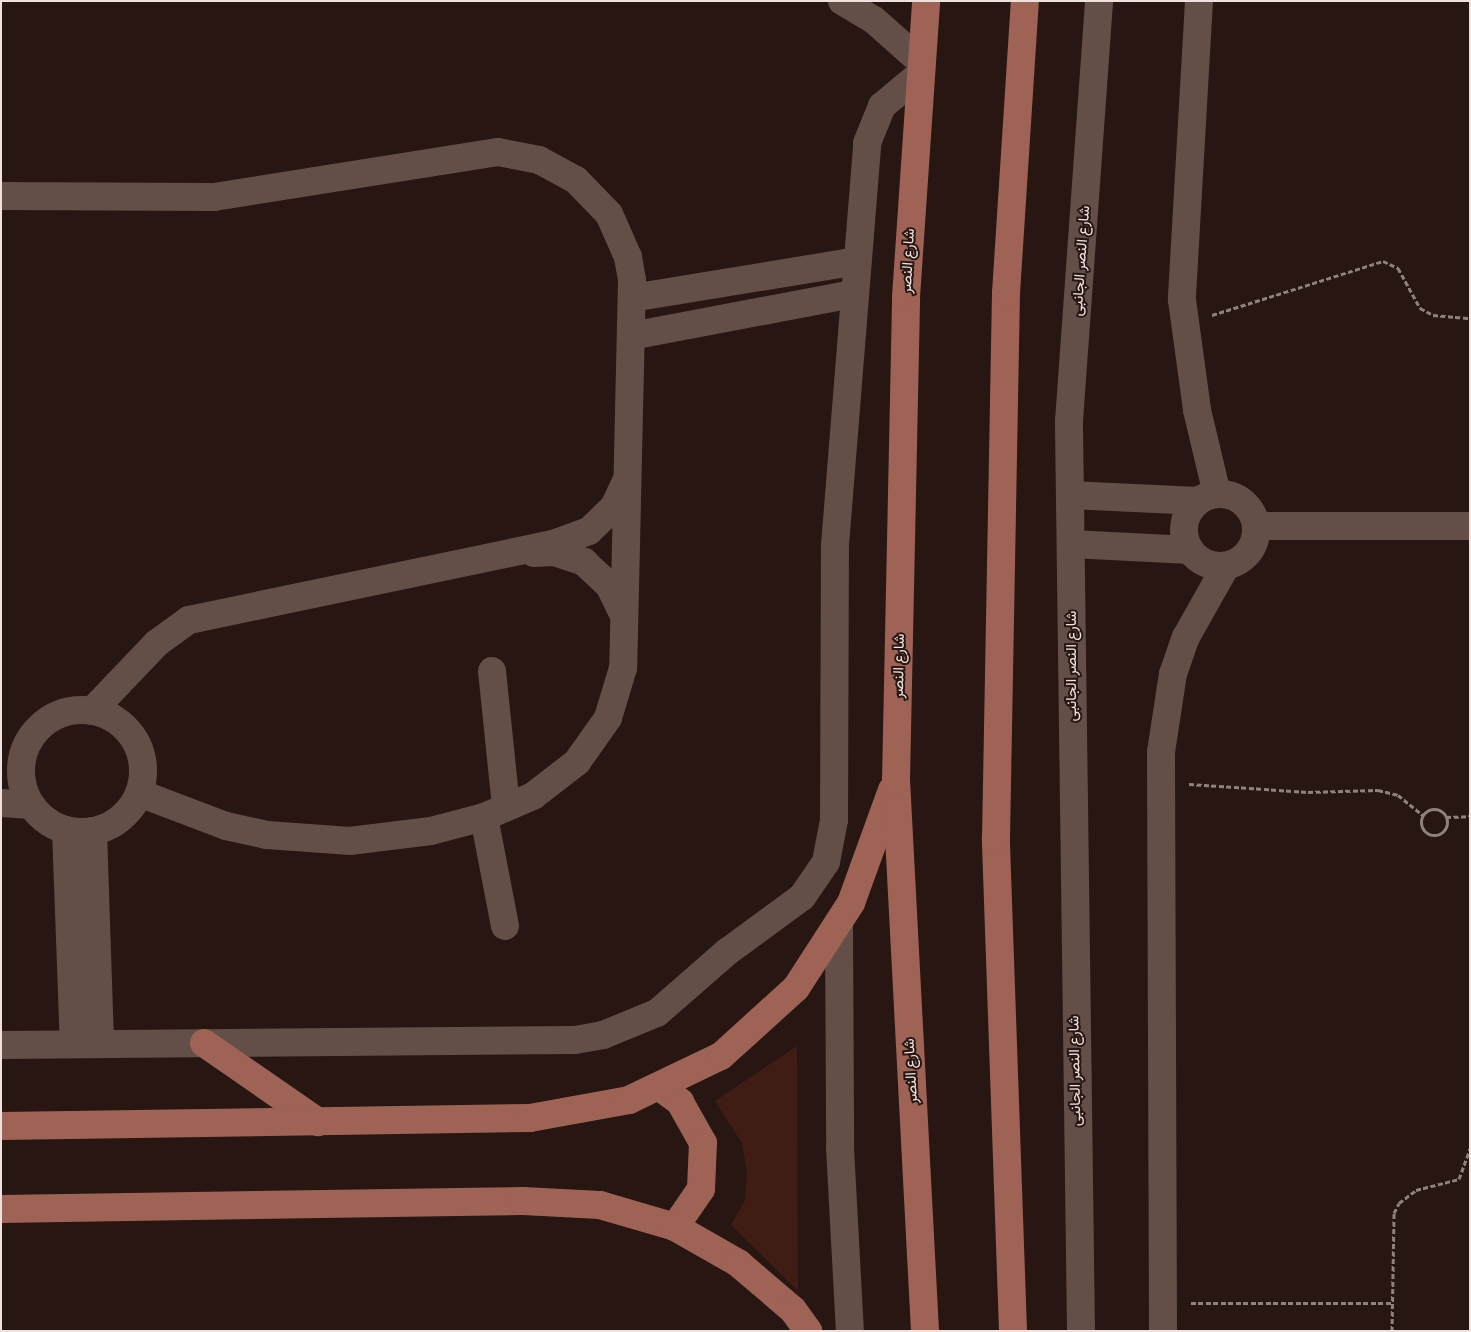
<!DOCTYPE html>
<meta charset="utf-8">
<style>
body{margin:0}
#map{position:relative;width:1471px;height:1332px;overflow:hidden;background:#271611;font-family:Signika,Vazirmatn,sans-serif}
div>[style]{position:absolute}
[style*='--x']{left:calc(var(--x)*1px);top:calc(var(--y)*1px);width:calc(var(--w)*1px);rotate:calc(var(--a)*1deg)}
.green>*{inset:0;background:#3f1d15}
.path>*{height:3px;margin-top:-1.5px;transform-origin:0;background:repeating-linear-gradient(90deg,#90817d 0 5px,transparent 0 7.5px)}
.path>.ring{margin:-1.5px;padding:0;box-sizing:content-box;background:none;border:3px solid #90817d;border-radius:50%}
.minor>*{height:28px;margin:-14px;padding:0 14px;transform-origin:14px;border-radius:14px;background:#634e48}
.minor>.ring{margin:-14px;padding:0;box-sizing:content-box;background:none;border:28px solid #634e48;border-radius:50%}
.major>*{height:28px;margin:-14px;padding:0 14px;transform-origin:14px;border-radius:14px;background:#9e6355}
span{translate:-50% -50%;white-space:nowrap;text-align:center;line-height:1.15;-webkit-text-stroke:4px #271611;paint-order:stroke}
.street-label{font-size:15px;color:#efe2de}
.frame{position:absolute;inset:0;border:2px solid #efe2de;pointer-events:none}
</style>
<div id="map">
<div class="green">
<i style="clip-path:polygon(797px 1046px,798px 1291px,731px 1225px,745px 1200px,747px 1172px,742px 1143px,715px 1101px)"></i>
</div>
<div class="path">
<i style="--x:1212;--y:315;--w:179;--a:-17.5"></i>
<i style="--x:1383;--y:261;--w:17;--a:25"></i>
<i style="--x:1398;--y:268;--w:46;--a:61.2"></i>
<i style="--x:1420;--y:308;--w:15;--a:28"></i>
<i style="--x:1433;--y:315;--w:37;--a:5"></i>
<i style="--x:1189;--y:784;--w:119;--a:3.8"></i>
<i style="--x:1308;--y:792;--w:70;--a:-1.6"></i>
<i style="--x:1378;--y:790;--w:21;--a:14"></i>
<i style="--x:1398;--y:795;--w:32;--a:39"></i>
<i class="ring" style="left:1421px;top:809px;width:23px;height:23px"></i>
<i style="--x:1446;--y:817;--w:24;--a:-2"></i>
<i style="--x:1191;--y:1303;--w:201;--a:0"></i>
<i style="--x:1392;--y:1331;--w:118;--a:-89"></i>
<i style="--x:1394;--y:1213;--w:11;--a:-63"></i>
<i style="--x:1399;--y:1203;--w:21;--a:-37"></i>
<i style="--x:1416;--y:1190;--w:44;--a:-14.3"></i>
<i style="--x:1459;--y:1179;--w:33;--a:-70"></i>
</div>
<div class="minor">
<i style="--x:842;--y:1;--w:37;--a:31"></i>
<i style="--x:874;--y:20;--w:62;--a:41.7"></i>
<i style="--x:1199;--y:1;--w:299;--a:93.3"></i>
<i style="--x:1182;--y:300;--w:111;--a:82.2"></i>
<i style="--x:1197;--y:410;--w:86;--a:76.6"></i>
<i style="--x:1;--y:196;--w:213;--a:0.3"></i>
<i style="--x:214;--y:197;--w:288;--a:-9"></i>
<i style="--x:498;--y:152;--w:42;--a:11"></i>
<i style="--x:539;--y:160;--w:42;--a:28.4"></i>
<i style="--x:576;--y:180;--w:47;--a:45.9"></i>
<i style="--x:609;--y:214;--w:47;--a:66.2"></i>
<i style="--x:628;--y:257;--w:23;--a:80"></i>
<i style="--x:632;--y:280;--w:388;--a:91.3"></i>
<i style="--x:623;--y:668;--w:52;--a:106.7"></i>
<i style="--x:608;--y:718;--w:54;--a:125.2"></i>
<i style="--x:577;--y:762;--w:56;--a:142.3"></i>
<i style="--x:533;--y:796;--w:53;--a:156.8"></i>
<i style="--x:484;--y:817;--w:55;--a:165.2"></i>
<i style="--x:431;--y:831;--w:82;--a:173"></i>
<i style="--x:350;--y:841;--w:83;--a:-175.9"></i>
<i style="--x:267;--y:835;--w:42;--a:-167.6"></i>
<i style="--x:226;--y:826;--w:93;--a:-159.2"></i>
<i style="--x:632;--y:298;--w:228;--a:-9.3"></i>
<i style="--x:631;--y:336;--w:227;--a:-10.7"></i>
<i class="ring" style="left:1184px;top:494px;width:44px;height:44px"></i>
<i style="--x:1070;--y:495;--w:128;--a:2.7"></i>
<i style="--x:1257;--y:526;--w:213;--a:0"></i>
<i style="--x:1071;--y:544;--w:119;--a:2.9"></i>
<i style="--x:534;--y:553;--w:20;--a:-3"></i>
<i style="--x:554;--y:552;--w:32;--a:18"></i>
<i style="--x:584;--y:562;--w:34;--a:43"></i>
<i style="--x:609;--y:585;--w:32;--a:64"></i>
<i style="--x:492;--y:671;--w:137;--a:84.1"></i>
<i class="ring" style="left:21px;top:710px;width:94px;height:94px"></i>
<i style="--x:92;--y:711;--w:94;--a:-46.3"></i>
<i style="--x:157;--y:643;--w:39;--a:-36"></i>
<i style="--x:189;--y:620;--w:375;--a:-11.8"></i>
<i style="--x:556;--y:543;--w:35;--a:-20"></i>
<i style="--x:589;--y:531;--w:35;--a:-44"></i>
<i style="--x:614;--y:507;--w:29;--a:-65"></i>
<i style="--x:1;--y:803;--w:30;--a:4"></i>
<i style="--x:484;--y:817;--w:111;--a:79.1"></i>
<i style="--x:66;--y:830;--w:214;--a:87.9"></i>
<i style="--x:93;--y:831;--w:213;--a:88.1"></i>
<i style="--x:839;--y:924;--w:224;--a:89.7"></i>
<i style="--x:840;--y:1148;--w:183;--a:86.9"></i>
<i style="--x:1;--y:1045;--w:574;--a:-0.5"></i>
<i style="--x:575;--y:1040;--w:28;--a:-10"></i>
<i style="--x:603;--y:1035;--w:58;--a:-22.2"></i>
<i style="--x:657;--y:1013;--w:93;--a:-41.1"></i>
<i style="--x:727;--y:952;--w:93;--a:-36.3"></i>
<i style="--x:802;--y:897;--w:42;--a:-55.6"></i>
<i style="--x:826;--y:862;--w:43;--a:-79.2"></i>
<i style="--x:834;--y:820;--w:275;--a:-89.8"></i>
<i style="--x:835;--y:545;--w:403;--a:-85.4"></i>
<i style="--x:867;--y:143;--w:40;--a:-68"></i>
<i style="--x:882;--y:106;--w:48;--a:-40"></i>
<i style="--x:1081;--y:1331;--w:910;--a:-90.76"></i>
<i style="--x:1069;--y:421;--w:421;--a:-85.9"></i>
<i style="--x:1163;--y:1331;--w:579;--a:-90.2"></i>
<i style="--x:1161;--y:752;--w:79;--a:-81.3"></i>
<i style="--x:1173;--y:674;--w:39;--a:-71"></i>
<i style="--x:1186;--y:637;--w:81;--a:-60.6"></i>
</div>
<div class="major">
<i style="--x:204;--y:1043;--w:139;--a:34.7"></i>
<i style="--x:661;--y:1088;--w:24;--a:36"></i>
<i style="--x:680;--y:1102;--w:47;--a:60.7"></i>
<i style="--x:703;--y:1143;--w:46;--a:92.5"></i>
<i style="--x:701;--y:1189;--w:46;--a:124.4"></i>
<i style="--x:1;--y:1126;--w:529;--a:-0.87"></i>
<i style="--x:530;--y:1118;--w:101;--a:-10.3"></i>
<i style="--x:629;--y:1100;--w:102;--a:-25.6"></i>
<i style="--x:721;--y:1056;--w:101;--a:-42.2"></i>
<i style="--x:796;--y:988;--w:101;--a:-57.1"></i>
<i style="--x:851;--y:903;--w:120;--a:-70.1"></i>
<i style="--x:1;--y:1209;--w:522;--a:-0.88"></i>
<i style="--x:523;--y:1201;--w:77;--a:3"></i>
<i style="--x:600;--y:1205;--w:78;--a:16.3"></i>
<i style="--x:675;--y:1227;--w:73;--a:29.7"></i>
<i style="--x:738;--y:1263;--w:72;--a:40.5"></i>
<i style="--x:793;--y:1310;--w:26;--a:54"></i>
<i style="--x:925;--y:1331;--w:552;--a:-93.01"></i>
<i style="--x:896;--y:780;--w:483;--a:-88.8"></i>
<i style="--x:906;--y:297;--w:297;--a:-86.1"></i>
<i style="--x:1013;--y:1331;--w:493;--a:-92"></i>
<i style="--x:996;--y:838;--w:545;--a:-88.95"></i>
<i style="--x:1006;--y:293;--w:293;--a:-86.3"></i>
</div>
<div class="street-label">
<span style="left:908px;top:261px;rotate:-87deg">شارع النصر</span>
<span style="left:1081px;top:261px;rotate:-86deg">شارع النصر الجانبى</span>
<span style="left:899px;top:666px;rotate:-89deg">شارع النصر</span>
<span style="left:1072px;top:666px;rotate:-90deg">شارع النصر الجانبى</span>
<span style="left:911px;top:1071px;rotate:-93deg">شارع النصر</span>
<span style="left:1075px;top:1071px;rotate:-91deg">شارع النصر الجانبى</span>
</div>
<div class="frame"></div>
</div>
